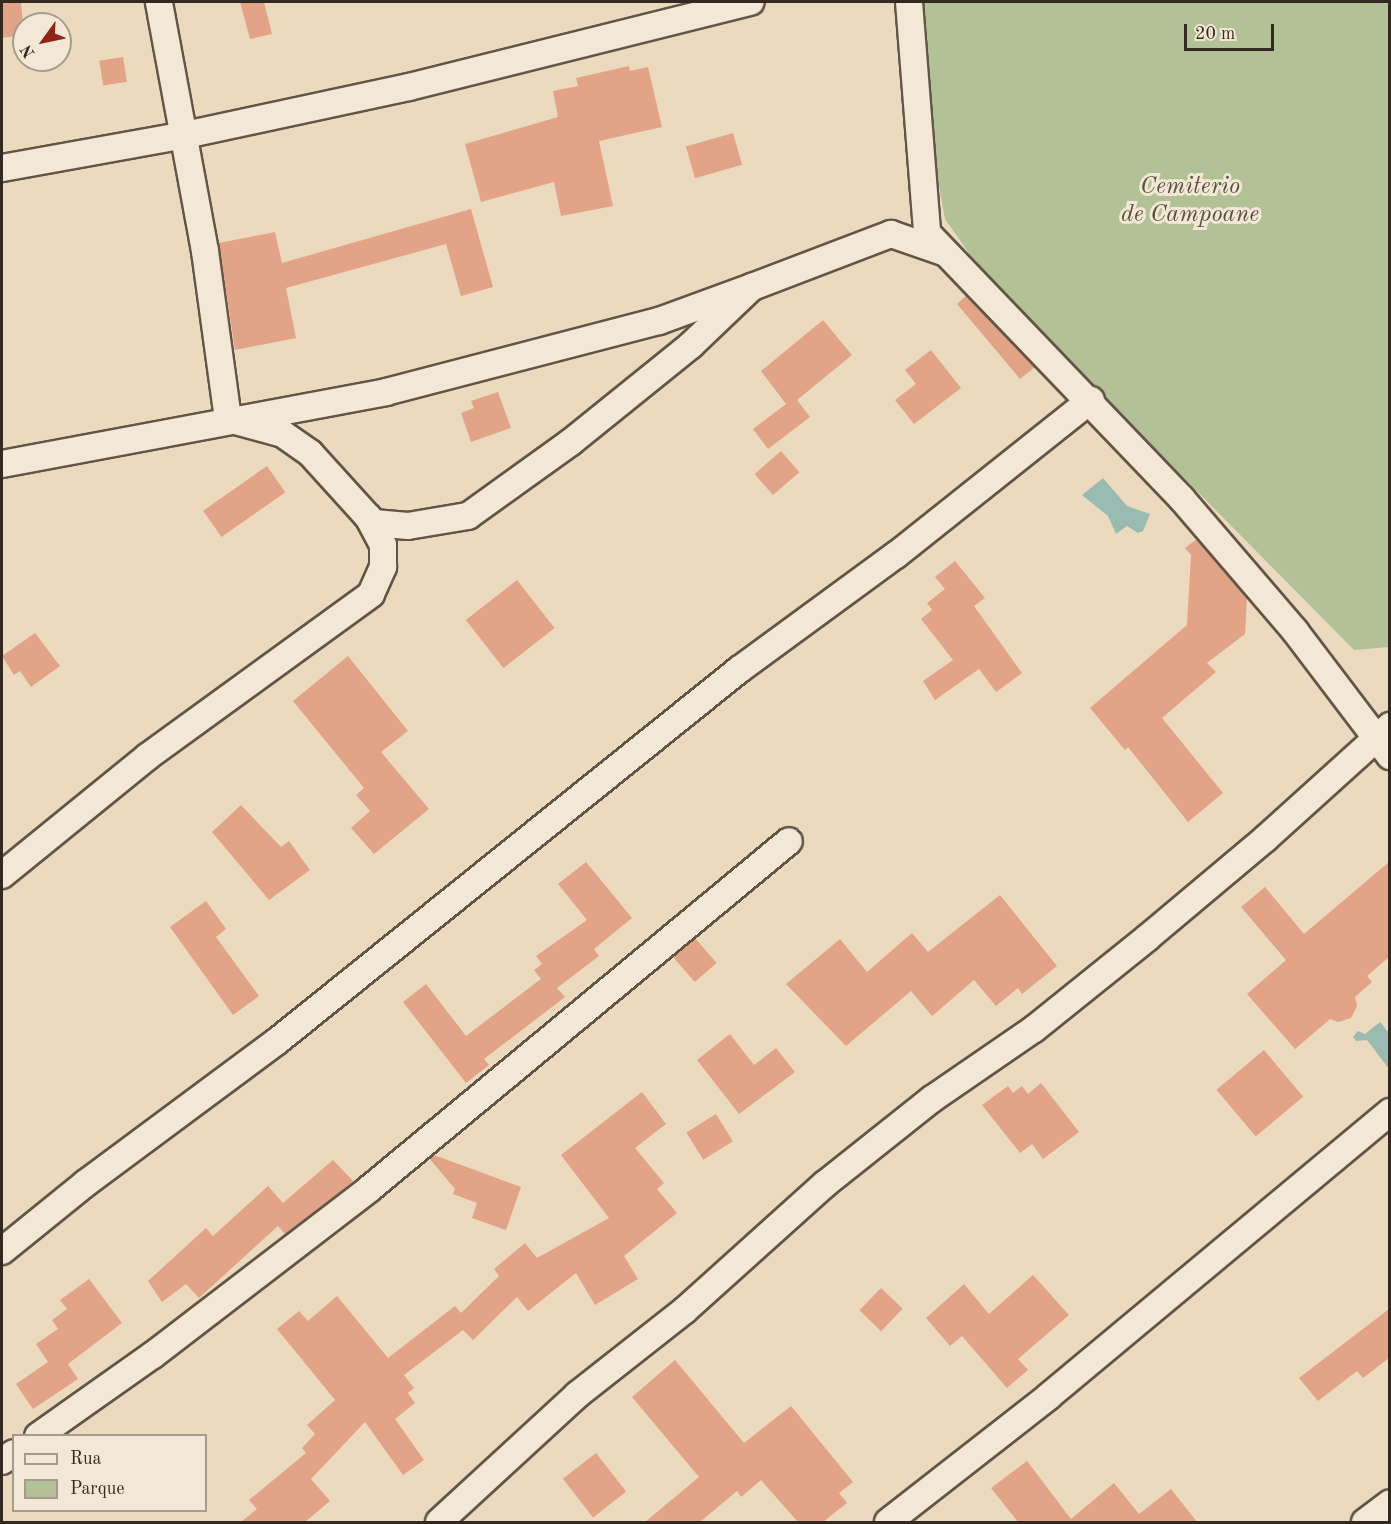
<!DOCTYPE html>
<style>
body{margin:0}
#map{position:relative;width:1391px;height:1524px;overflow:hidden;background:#ecdabf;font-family:"Old Standard TT",serif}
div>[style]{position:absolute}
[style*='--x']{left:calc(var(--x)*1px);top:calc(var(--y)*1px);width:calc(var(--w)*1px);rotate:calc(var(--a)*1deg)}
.green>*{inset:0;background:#b2c196}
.water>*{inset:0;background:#99bbb1}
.building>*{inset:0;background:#e2a387;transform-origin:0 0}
.roads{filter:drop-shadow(2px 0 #625548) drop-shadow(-2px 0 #625548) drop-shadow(0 2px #625548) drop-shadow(0 -2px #625548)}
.street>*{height:26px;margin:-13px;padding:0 13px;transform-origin:13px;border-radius:13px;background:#f3e7d5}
span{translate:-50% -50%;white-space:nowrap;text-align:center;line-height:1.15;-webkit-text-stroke:6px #f3e7d5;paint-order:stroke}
.park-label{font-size:24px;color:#544f3e;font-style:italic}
.frame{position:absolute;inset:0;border:3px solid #342920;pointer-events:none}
.legend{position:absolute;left:12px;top:1434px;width:195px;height:78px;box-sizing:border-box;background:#f3e7d5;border:2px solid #a79b8d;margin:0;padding:8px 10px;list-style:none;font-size:18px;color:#342920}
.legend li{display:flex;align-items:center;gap:12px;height:30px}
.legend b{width:30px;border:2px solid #a79b8d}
.north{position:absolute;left:12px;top:12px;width:60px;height:60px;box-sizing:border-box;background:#f3e7d5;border:2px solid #a79b8d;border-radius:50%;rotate:237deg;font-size:16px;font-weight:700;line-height:24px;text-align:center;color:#342920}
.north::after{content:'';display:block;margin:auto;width:21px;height:27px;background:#8f2418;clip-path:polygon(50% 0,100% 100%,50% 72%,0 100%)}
.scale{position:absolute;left:1184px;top:24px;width:90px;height:27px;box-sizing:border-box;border:3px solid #342920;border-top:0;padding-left:8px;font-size:18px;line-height:21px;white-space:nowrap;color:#342920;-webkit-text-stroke:4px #f3e7d5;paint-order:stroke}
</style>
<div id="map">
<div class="green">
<i style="clip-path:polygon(914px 2px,1389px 2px,1389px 647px,1354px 650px,987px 279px,945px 219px,920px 81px)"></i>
</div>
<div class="water">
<i style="clip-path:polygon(1103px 478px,1127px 506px,1150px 514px,1143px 531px,1138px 533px,1127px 526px,1116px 534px,1108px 516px,1082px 495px)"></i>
<i style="clip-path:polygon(1380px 1022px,1389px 1033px,1389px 1069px,1367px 1040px,1356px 1041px,1353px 1037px,1358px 1031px,1365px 1034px)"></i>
</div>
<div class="building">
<i style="clip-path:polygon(2px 2px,21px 2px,24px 35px,2px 38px)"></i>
<i style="clip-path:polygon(240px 2px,264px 2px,272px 34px,250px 39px)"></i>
<i style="left:123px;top:57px;width:25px;height:24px;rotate:81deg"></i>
<i style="clip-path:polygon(629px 66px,630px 71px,648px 67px,662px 127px,599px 141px,613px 206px,561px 216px,554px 182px,481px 202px,465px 144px,558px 117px,553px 91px,578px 86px,576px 78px)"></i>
<i style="left:733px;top:133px;width:33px;height:49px;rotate:74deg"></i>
<i style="clip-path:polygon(471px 209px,493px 287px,461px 296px,446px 244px,286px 288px,296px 338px,235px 350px,219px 243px,275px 232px,282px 263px)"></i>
<i style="clip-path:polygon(966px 296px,1035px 367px,1020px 379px,957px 304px)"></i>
<i style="clip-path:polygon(823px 320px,852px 355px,797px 400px,810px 417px,768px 449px,753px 429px,786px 404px,761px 371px)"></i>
<i style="clip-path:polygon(931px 350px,961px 388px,914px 424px,895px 400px,916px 384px,905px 370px)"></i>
<i style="clip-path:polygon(498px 392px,511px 428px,471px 442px,461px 413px,474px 408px,471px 401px)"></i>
<i style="left:781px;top:451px;width:28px;height:35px;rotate:49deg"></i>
<i style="left:267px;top:466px;width:32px;height:78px;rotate:55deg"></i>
<i style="clip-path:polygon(1197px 539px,1247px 598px,1245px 634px,1207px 663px,1216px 672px,1162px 718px,1223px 793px,1188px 822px,1128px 747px,1125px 750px,1090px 708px,1187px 625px,1191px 555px,1185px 548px)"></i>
<i style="clip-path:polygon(955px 561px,985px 598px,974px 606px,1022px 673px,996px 692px,979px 669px,935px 700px,923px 681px,953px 660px,921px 619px,932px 610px,927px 603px,945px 589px,935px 577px)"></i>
<i style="left:517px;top:580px;width:61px;height:65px;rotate:52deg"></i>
<i style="clip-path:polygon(35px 633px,60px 666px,31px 687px,20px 671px,14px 675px,2px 656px)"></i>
<i style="clip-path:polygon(348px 656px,408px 731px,381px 752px,429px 809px,374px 854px,351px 828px,370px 811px,356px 795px,364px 788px,293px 701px)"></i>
<i style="clip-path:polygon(241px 805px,281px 847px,289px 841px,310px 870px,269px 900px,212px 832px)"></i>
<i style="clip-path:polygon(586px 862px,632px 918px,594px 949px,599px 956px,557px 988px,565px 997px,484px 1059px,489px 1065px,466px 1083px,403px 1002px,426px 984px,466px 1036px,541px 979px,534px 970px,542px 964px,536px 956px,587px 920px,558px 884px)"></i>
<i style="clip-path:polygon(1389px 862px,1389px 957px,1367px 976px,1372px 982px,1355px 997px,1357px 1006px,1351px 1018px,1338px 1022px,1330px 1019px,1295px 1049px,1247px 994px,1286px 960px,1241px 907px,1265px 887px,1304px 934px)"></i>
<i style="clip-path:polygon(1000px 895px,1057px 966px,1022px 994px,1018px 988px,996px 1006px,974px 980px,932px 1016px,911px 991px,846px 1046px,786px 984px,840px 939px,867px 972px,912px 933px,928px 952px)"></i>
<i style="clip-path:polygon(206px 901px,226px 929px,216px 937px,259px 996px,233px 1015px,170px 927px)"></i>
<i style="left:695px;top:938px;width:33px;height:29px;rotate:49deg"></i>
<i style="clip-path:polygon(730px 1034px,754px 1065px,776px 1048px,795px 1072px,739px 1114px,697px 1060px)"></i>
<i style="left:1264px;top:1050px;width:61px;height:62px;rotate:50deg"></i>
<i style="clip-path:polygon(1041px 1083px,1079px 1132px,1043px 1159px,1032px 1144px,1020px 1153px,982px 1105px,1008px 1086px,1013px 1093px,1022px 1086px,1028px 1094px)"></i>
<i style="clip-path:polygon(642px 1092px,666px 1124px,635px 1148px,664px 1183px,657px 1189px,677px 1213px,624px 1256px,638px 1279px,595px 1305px,576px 1273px,528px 1311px,517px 1297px,473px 1340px,463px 1330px,404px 1375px,414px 1388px,408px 1393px,415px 1403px,395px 1419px,424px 1460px,403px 1475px,365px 1422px,311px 1479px,330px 1501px,305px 1522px,241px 1522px,257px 1509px,249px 1500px,306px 1453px,302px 1448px,315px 1434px,307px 1425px,335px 1400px,277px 1329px,299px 1311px,308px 1321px,337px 1296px,388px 1358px,455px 1306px,461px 1313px,499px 1276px,494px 1269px,525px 1243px,537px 1258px,609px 1218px,561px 1155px)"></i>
<i style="left:716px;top:1114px;width:32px;height:35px;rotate:58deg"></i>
<i style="clip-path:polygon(434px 1155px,521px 1187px,506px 1230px,472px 1218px,477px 1203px,453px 1194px,455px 1189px,429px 1158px)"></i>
<i style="clip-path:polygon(333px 1160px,353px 1181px,340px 1192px,285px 1234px,278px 1226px,199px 1298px,186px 1284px,162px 1302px,148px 1281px,206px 1228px,213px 1236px,268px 1186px,283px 1203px)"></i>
<i style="clip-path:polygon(1033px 1275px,1069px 1315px,1018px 1359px,1028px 1370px,1007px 1388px,962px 1336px,950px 1346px,926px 1318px,964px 1284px,989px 1314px)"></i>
<i style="clip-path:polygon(89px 1279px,122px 1323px,68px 1364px,78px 1379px,33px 1409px,16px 1384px,48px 1362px,36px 1344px,58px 1329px,52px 1320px,67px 1309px,60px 1300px)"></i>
<i style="left:881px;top:1288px;width:30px;height:31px;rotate:44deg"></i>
<i style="clip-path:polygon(1389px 1309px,1389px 1358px,1363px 1378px,1357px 1371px,1318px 1401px,1299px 1378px)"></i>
<i style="clip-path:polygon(675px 1360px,744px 1443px,791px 1406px,853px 1482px,839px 1493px,847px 1503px,823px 1522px,798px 1522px,761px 1480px,741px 1497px,737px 1491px,700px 1522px,645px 1522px,699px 1477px,632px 1397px)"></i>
<i style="left:596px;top:1453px;width:49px;height:42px;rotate:52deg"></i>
<i style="clip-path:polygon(1027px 1461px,1071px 1519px,1114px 1483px,1139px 1514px,1171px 1489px,1197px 1522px,1018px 1522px,991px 1488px)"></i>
</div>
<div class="roads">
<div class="street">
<i style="--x:909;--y:2;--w:232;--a:85.5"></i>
<i style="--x:927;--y:233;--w:368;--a:46.2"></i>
<i style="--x:1182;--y:499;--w:174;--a:49.4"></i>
<i style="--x:1295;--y:631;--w:157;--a:52.8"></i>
<i style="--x:2;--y:168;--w:186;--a:-10.2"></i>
<i style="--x:185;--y:135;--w:229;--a:-12.1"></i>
<i style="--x:409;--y:87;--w:352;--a:-14"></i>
<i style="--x:2;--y:464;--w:391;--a:-10.6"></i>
<i style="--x:386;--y:392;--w:282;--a:-14.6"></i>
<i style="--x:659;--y:321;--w:99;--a:-20.1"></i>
<i style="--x:368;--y:517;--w:8;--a:45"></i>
<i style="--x:374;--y:523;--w:34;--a:5"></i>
<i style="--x:408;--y:526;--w:61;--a:-9.5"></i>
<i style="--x:468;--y:516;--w:127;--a:-35.7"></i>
<i style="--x:571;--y:442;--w:154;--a:-38.9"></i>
<i style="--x:691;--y:345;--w:84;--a:-43.6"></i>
<i style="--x:752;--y:287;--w:149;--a:-20.9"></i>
<i style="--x:891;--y:234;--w:55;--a:19.1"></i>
<i style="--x:2;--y:875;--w:187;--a:-39.1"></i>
<i style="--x:147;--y:757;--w:277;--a:-36"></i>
<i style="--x:371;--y:594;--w:30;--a:-66"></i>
<i style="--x:383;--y:567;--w:22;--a:-90"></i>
<i style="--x:383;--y:545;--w:32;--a:-118"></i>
<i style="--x:368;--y:517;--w:86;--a:-132.2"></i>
<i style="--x:310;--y:453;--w:33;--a:-145"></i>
<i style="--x:283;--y:434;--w:57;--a:-164.7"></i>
<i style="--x:228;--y:419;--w:170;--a:-97.8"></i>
<i style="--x:205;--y:251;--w:253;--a:-100.5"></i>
<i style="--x:2;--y:1251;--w:108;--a:-39"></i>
<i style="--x:86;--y:1183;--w:237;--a:-36.6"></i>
<i style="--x:276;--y:1042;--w:595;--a:-38.8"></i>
<i style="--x:740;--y:669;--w:193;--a:-36.2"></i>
<i style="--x:896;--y:555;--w:249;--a:-38.5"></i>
<i style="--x:38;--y:1436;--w:141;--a:-35.2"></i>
<i style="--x:153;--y:1355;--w:272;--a:-37.5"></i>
<i style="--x:369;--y:1189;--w:545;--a:-39.64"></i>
<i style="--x:2;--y:1461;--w:14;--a:-34"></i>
<i style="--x:439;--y:1522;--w:188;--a:-42.6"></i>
<i style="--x:577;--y:1395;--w:137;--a:-38.2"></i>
<i style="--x:685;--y:1310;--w:188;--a:-42"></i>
<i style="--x:825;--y:1184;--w:137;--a:-38.5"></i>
<i style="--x:932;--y:1099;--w:124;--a:-34.5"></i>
<i style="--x:1034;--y:1029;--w:145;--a:-38.8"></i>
<i style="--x:1147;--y:938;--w:154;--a:-40"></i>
<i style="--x:1265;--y:839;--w:169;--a:-42.1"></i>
<i style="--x:888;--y:1522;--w:204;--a:-38"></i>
<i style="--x:1049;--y:1396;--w:444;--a:-39.8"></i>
<i style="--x:1365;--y:1522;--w:31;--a:-37"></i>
</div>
</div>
<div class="park-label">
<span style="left:1190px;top:202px">Cemiterio<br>de Campoane</span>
</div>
<div class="frame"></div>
<ul class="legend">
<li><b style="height:8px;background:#f3e7d5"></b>Rua</li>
<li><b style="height:16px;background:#b2c196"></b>Parque</li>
</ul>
<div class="north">N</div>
<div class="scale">20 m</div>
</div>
